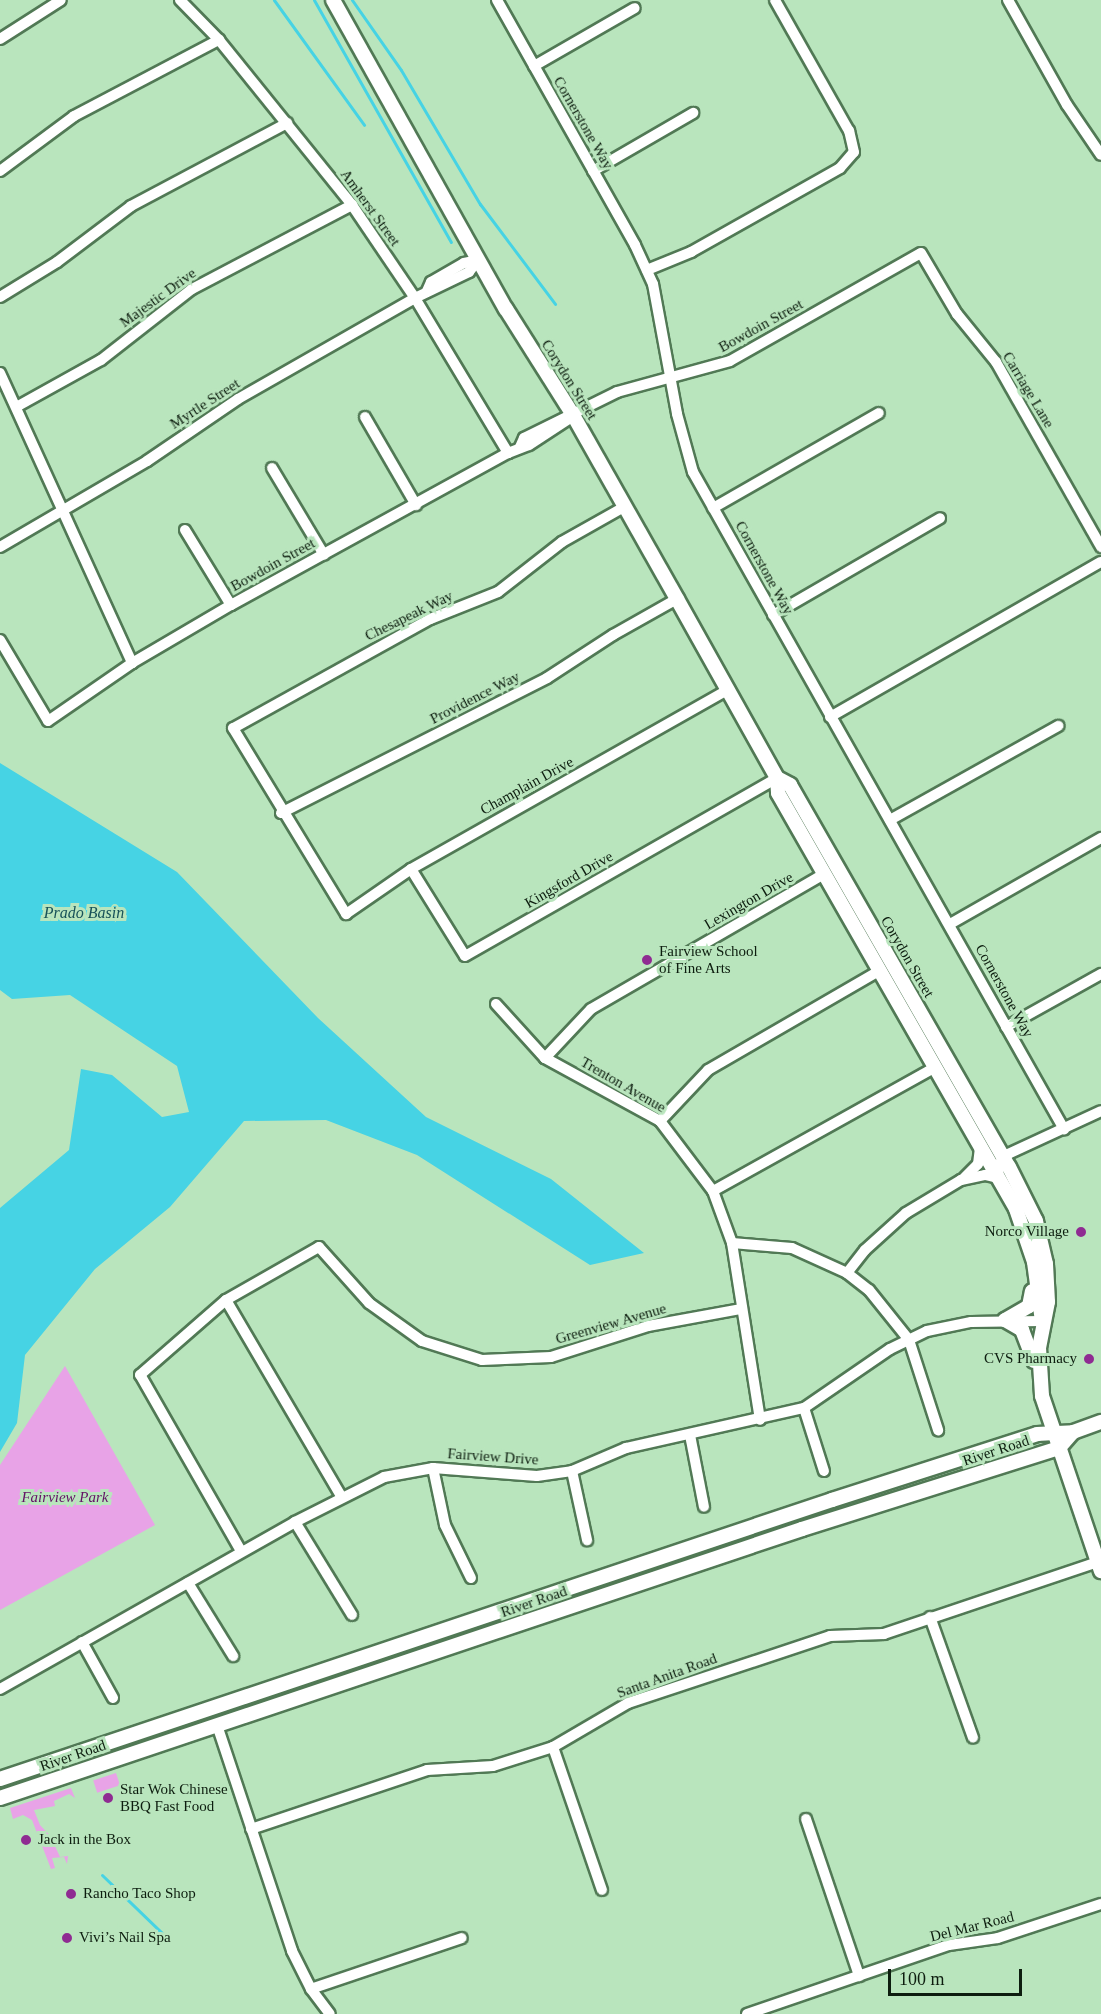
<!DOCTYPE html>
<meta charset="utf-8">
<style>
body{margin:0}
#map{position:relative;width:1101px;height:2014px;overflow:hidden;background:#b9e5bd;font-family:Georgia,serif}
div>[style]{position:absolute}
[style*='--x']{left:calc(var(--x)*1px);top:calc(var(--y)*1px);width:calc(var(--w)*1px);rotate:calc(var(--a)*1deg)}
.green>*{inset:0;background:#e8a3e7;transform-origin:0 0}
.water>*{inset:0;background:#46d3e4}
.stream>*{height:3px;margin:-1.5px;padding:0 1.5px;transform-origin:1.5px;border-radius:1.5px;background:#46d3e4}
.roads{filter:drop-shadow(2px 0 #517955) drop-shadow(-2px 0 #517955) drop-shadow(0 2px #517955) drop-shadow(0 -2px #517955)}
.minor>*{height:10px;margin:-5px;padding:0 5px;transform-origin:5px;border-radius:5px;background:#fff}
.major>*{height:14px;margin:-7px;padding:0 7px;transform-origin:7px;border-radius:7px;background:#fff}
.dots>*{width:16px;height:16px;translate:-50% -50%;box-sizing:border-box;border:3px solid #b9e5bd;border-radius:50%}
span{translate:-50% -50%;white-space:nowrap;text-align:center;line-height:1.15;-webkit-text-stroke:6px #b9e5bd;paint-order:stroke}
.street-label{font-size:15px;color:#0d1d0f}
.poi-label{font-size:15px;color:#0d1d0f}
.left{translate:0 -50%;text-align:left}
.right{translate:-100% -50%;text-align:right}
.park-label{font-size:15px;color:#631165;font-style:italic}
.water-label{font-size:16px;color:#175259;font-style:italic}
.scale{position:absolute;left:888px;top:1969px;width:134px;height:27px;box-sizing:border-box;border:3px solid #0d1d0f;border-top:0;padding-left:8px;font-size:18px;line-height:21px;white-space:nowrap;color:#0d1d0f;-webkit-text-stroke:4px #b9e5bd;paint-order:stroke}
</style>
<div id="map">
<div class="green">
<i style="clip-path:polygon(65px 1366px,155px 1525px,0 1610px,0 1465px)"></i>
<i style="left:116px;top:1773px;width:13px;height:24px;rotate:72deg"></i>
<i style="clip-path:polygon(71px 1788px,75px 1798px,69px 1794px,54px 1801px,55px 1806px,34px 1810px,40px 1825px,58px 1844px,55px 1846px,60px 1857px,68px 1856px,67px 1864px,64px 1857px,52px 1858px,55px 1868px,51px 1869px,32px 1820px,23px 1815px,13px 1819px,10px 1808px)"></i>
</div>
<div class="water">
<i style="clip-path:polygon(0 763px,177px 872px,318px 1018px,426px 1117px,551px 1179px,644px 1253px,590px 1265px,417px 1155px,326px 1120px,244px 1121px,170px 1207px,95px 1269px,25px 1355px,17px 1423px,0 1452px,0 1208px,69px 1150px,81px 1069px,112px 1075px,162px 1117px,189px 1112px,177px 1066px,70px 995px,12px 999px,0 990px)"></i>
</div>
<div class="stream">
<i style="--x:274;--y:0;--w:154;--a:54.2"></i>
<i style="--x:314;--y:0;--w:278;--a:60.5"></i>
<i style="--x:352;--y:0;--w:85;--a:55"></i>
<i style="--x:401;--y:70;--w:156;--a:59.5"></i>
<i style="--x:480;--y:204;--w:125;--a:53.1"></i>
<i style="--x:102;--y:1875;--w:85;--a:44"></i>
</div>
<div class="roads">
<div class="minor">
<i style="--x:180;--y:0;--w:56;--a:45.7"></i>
<i style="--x:219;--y:40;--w:212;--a:51.1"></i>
<i style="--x:352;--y:205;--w:112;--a:55.9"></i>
<i style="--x:415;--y:298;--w:181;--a:59"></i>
<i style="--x:497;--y:0;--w:281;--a:60.6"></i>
<i style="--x:635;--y:245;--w:43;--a:65.2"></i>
<i style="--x:653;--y:284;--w:132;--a:79.5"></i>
<i style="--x:677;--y:414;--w:60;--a:74.6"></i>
<i style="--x:693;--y:472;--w:755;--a:60.55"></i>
<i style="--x:1008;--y:0;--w:120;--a:60.7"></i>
<i style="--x:1067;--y:105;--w:60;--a:55.8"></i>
<i style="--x:0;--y:39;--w:72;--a:-32.6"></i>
<i style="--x:534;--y:66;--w:116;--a:-29.9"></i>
<i style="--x:0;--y:171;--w:92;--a:-36.6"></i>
<i style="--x:74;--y:116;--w:164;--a:-27.7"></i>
<i style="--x:593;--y:171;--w:116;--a:-30.1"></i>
<i style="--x:647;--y:270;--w:48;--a:-22.2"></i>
<i style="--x:691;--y:252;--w:171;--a:-29.4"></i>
<i style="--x:840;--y:168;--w:21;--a:-49"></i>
<i style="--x:854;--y:152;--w:22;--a:-103"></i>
<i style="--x:849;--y:131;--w:150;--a:-119.5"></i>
<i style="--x:427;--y:291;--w:10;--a:-66"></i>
<i style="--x:431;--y:282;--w:38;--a:-30"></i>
<i style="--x:464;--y:263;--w:14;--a:-12"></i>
<i style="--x:0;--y:297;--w:67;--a:-31.6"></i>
<i style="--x:57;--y:262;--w:93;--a:-37.1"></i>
<i style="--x:131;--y:206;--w:177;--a:-28"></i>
<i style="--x:0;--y:373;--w:319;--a:65.5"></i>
<i style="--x:18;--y:406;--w:95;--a:-29"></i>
<i style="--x:101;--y:360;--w:115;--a:-38"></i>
<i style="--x:192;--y:289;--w:181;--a:-27.7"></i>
<i style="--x:365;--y:417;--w:102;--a:59.9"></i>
<i style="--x:520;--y:447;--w:10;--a:-66"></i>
<i style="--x:524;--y:438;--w:104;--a:-26.3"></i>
<i style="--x:617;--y:392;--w:117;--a:-15.3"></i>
<i style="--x:730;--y:361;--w:219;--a:-29.5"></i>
<i style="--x:921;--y:253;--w:71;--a:59.5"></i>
<i style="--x:957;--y:314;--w:62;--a:50.9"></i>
<i style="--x:996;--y:362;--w:213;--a:60.4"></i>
<i style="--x:272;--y:468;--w:101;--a:59.1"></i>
<i style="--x:624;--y:507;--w:71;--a:150.6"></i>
<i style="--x:562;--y:542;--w:81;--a:142"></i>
<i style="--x:498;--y:592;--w:73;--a:158.3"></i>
<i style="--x:430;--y:619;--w:225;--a:151"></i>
<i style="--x:233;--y:728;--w:218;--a:58.7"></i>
<i style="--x:346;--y:914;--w:79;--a:-34.7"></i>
<i style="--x:411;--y:869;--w:364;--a:-29.5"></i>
<i style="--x:713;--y:508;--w:191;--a:-29.8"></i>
<i style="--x:185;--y:530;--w:88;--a:58.5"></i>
<i style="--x:0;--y:547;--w:170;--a:-30.3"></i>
<i style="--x:147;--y:461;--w:110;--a:-34.3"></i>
<i style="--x:238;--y:399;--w:204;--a:-29.7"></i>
<i style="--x:415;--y:298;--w:60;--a:-25.7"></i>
<i style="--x:469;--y:272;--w:15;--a:-53"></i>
<i style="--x:773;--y:615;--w:193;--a:-30.1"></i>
<i style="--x:0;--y:640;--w:94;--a:59.3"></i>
<i style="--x:48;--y:721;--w:102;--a:-34.6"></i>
<i style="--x:132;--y:663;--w:115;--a:-30.4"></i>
<i style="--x:231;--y:605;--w:316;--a:-28.8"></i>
<i style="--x:508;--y:453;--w:22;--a:-21"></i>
<i style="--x:529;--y:445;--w:51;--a:-33.1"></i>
<i style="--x:830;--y:717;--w:312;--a:-29.8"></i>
<i style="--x:281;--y:813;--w:298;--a:-26.9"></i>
<i style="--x:547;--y:678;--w:79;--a:-33.1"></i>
<i style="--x:613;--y:635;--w:73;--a:-29.4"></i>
<i style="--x:890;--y:820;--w:193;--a:-29.2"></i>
<i style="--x:411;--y:869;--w:102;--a:58.2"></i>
<i style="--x:465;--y:956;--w:359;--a:-29.7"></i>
<i style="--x:950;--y:924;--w:174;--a:-29.7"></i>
<i style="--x:496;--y:1004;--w:73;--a:47.8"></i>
<i style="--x:545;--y:1058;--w:131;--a:28.7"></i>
<i style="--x:660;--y:1121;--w:88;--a:52.9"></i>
<i style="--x:713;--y:1191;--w:55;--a:69.9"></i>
<i style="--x:732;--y:1243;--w:179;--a:81"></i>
<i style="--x:1006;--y:1027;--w:109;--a:-29.2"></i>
<i style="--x:545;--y:1058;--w:67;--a:-46.8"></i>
<i style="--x:591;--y:1009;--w:269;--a:-30.1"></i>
<i style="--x:660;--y:1121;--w:70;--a:-46.7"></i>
<i style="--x:708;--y:1070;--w:198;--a:-30.1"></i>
<i style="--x:964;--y:1178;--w:20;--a:-45"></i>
<i style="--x:978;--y:1164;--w:17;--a:-83"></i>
<i style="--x:713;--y:1191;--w:253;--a:-29.1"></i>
<i style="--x:732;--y:1243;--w:60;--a:4.8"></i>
<i style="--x:792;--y:1248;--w:60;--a:24.4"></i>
<i style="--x:847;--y:1273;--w:28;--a:38"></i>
<i style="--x:869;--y:1290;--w:64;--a:51.3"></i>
<i style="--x:909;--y:1340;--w:95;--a:72.1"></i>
<i style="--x:847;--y:1273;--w:29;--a:-52"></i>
<i style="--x:865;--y:1250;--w:55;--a:-42.1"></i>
<i style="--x:906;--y:1213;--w:64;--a:-31"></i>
<i style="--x:961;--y:1180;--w:25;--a:-12"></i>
<i style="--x:985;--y:1175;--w:13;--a:13"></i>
<i style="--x:998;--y:1178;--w:14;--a:-86"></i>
<i style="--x:999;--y:1164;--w:13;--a:-48"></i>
<i style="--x:1008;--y:1154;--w:102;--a:-24.8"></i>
<i style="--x:226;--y:1300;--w:227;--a:59.6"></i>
<i style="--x:804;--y:1408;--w:66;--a:72.4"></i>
<i style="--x:690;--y:1435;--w:73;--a:79"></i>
<i style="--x:433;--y:1468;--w:58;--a:78.1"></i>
<i style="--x:445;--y:1525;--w:59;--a:63.9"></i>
<i style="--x:572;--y:1471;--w:71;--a:77.7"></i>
<i style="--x:295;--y:1522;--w:109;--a:58.5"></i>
<i style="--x:241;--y:1551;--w:203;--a:-119.8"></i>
<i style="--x:140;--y:1375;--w:114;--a:-41.1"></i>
<i style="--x:226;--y:1300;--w:107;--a:-29.7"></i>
<i style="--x:319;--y:1247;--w:75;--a:48.2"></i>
<i style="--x:369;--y:1303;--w:65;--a:35.6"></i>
<i style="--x:422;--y:1341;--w:63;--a:17.6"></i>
<i style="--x:482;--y:1360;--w:69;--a:-2.5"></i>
<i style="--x:551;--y:1357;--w:102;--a:-17.7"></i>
<i style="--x:648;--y:1326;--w:95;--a:-10.4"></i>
<i style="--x:188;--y:1583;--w:86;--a:58.3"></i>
<i style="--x:930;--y:1617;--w:128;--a:70.4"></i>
<i style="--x:82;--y:1642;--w:64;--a:61"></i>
<i style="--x:0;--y:1689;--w:339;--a:-29.5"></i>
<i style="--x:295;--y:1522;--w:100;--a:-26.8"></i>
<i style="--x:384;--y:1477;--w:50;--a:-10.4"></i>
<i style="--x:433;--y:1468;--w:104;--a:4.4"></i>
<i style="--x:537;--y:1476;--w:35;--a:-8"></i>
<i style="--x:572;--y:1471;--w:59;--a:-23.1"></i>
<i style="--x:626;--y:1448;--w:182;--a:-12.7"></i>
<i style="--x:804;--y:1408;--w:104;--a:-34.5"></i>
<i style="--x:890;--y:1349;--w:41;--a:-25.9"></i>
<i style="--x:927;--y:1331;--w:45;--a:-11.6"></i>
<i style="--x:971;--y:1322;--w:71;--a:-0.8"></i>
<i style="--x:217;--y:1725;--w:238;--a:71.6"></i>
<i style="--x:292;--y:1951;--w:42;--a:63.4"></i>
<i style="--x:311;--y:1989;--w:31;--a:53"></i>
<i style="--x:553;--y:1747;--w:151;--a:71.1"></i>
<i style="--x:806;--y:1819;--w:166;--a:71.3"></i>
<i style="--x:251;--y:1829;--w:186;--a:-18.5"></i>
<i style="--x:427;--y:1770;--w:66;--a:-3.5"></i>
<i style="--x:493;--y:1766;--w:63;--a:-17.6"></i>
<i style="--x:553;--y:1747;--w:87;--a:-30.4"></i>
<i style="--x:628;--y:1703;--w:213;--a:-18.3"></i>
<i style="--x:830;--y:1636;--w:54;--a:-2.1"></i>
<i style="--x:884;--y:1634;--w:226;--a:-18.6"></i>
<i style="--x:311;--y:1989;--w:159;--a:-18.7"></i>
<i style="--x:747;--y:2014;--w:213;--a:-18.9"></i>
<i style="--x:949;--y:1945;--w:49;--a:-8.1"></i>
<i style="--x:998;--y:1938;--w:108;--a:-18.3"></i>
</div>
<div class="major">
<i style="--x:333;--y:0;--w:354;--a:60.8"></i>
<i style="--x:506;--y:309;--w:125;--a:57.7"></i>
<i style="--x:573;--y:415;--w:211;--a:60.5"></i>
<i style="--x:677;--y:599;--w:205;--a:60.8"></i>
<i style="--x:777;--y:778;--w:15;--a:86"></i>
<i style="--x:778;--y:793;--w:479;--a:60.2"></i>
<i style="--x:1016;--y:1209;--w:56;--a:71.2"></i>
<i style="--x:1034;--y:1262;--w:60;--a:82.3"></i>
<i style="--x:777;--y:778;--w:15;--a:28"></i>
<i style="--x:790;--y:785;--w:440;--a:60.2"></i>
<i style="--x:1009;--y:1167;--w:60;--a:63.4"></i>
<i style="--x:1036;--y:1221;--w:44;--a:76.9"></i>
<i style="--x:1046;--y:1264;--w:38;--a:87"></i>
<i style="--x:1048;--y:1302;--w:47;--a:101.1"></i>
<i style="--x:1039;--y:1348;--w:48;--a:86.4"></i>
<i style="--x:1042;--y:1396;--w:185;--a:71.4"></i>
<i style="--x:1005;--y:1320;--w:28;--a:-30"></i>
<i style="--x:1029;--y:1306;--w:15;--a:-79"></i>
<i style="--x:1005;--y:1320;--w:20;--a:30"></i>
<i style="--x:1022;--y:1330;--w:33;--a:69"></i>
<i style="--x:0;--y:1779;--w:878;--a:-18.54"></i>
<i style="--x:832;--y:1500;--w:215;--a:-17.8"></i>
<i style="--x:1037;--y:1434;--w:36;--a:-3"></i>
<i style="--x:1073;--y:1432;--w:30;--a:-20"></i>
<i style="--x:0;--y:1798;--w:846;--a:-18.54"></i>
<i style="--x:802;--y:1529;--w:269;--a:-17.5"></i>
<i style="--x:1059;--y:1448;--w:21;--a:-49"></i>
</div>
</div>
<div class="dots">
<i style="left:647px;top:960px;background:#8f2b92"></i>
<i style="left:1081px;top:1232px;background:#8f2b92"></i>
<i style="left:1089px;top:1359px;background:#8f2b92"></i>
<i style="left:108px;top:1798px;background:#8f2b92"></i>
<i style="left:26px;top:1840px;background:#8f2b92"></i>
<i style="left:71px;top:1894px;background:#8f2b92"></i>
<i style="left:67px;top:1938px;background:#8f2b92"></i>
</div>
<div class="street-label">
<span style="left:583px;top:123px;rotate:60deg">Cornerstone Way</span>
<span style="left:370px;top:208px;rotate:54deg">Amherst Street</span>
<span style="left:158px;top:298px;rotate:-36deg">Majestic Drive</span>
<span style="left:761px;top:326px;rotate:-29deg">Bowdoin Street</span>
<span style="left:569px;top:380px;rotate:58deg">Corydon Street</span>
<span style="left:1028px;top:390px;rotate:59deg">Carriage Lane</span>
<span style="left:205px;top:404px;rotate:-33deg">Myrtle Street</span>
<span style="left:273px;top:565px;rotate:-29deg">Bowdoin Street</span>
<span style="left:764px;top:568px;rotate:61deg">Cornerstone Way</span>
<span style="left:409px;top:616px;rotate:-26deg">Chesapeak Way</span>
<span style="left:475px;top:698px;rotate:-27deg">Providence Way</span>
<span style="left:527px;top:786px;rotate:-29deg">Champlain Drive</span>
<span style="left:569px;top:880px;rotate:-30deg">Kingsford Drive</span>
<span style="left:749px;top:901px;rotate:-30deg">Lexington Drive</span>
<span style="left:907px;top:957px;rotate:60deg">Corydon Street</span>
<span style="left:1004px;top:991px;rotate:61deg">Cornerstone Way</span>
<span style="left:623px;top:1085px;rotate:30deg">Trenton Avenue</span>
<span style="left:611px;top:1324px;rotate:-16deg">Greenview Avenue</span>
<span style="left:996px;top:1451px;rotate:-18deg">River Road</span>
<span style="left:493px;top:1457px;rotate:4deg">Fairview Drive</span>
<span style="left:534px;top:1602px;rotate:-19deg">River Road</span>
<span style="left:667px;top:1676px;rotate:-20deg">Santa Anita Road</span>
<span style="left:73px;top:1756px;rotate:-19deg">River Road</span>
<span style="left:972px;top:1927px;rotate:-14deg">Del Mar Road</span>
</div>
<div class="poi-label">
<span class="left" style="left:659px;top:960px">Fairview School<br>of Fine Arts</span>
<span class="right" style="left:1069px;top:1232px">Norco Village</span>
<span class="right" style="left:1077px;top:1359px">CVS Pharmacy</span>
<span class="left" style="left:120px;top:1798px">Star Wok Chinese<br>BBQ Fast Food</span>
<span class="left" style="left:38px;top:1840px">Jack in the Box</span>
<span class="left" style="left:83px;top:1894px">Rancho Taco Shop</span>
<span class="left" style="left:79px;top:1938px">Vivi’s Nail Spa</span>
</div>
<div class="park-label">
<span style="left:65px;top:1498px">Fairview Park</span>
</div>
<div class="water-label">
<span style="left:84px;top:913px">Prado Basin</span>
</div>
<div class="scale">100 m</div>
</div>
